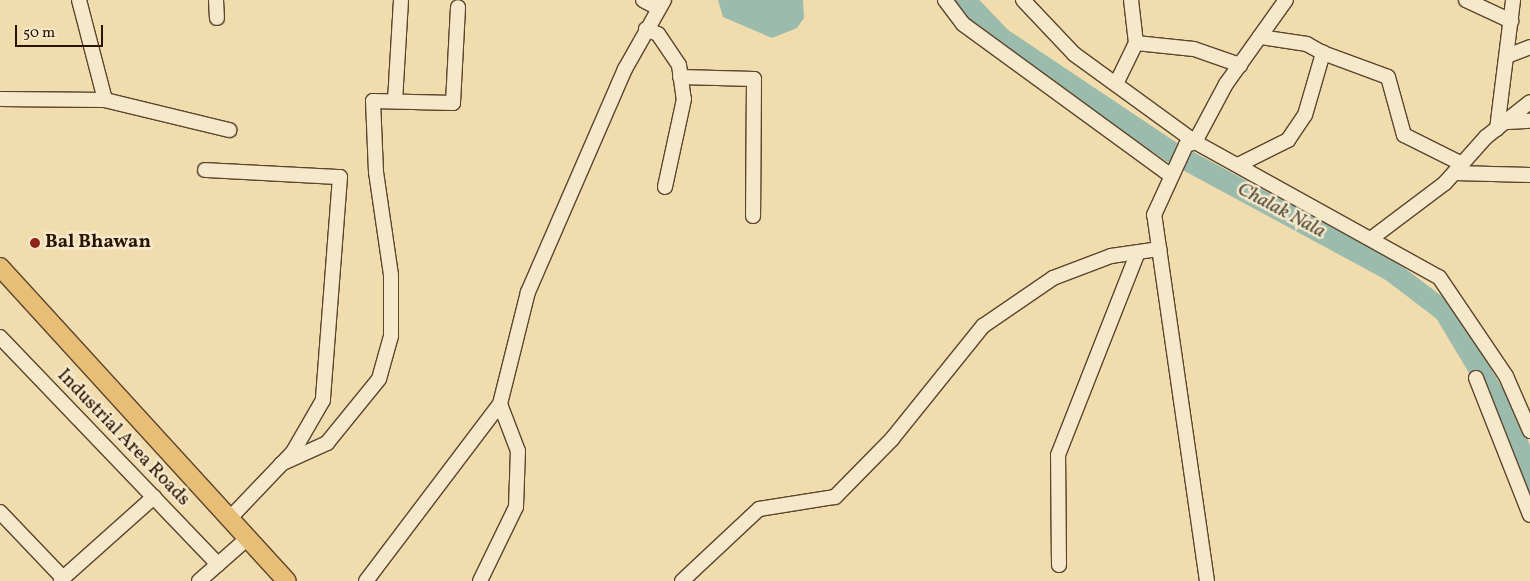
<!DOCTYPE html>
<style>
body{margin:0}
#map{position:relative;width:1530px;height:581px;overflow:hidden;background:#f1dcae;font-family:Vollkorn,serif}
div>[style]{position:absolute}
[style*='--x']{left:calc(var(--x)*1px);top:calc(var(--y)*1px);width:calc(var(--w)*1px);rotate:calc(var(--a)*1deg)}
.water>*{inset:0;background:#9bbbad}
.river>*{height:21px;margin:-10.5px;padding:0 10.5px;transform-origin:10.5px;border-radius:10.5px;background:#9bbbad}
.roads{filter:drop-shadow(1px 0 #5b452e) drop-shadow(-1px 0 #5b452e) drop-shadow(0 1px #5b452e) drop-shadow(0 -1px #5b452e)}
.minor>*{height:14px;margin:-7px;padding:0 7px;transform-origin:7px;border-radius:7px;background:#f6e8ca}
.major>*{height:18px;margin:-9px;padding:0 9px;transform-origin:9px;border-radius:9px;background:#e8be77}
.dots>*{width:14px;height:14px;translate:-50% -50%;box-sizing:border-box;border:2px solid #f6e8ca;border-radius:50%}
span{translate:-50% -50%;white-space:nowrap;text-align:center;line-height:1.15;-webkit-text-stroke:5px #f6e8ca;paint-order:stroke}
.poi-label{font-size:19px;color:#291303;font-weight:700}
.left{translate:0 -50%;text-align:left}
.street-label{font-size:19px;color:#291303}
.water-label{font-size:20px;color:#514e3e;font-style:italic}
.scale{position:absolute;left:15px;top:25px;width:88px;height:22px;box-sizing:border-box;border:2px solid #291303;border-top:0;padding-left:6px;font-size:15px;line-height:18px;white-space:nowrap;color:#291303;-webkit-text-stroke:4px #f6e8ca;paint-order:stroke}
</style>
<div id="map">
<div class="water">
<i style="clip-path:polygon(718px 0,803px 0,804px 18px,797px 28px,772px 38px,723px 17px)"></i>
</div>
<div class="river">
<i style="--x:965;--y:0;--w:51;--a:46.6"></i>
<i style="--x:1000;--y:37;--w:205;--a:33.8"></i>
<i style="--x:1170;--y:151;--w:250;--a:28.4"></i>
<i style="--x:1390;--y:270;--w:68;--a:37.2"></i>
<i style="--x:1444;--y:311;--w:131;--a:59.1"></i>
<i style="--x:1511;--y:423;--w:60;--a:71.6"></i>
</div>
<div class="roads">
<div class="minor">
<i style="--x:79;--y:0;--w:103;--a:75.4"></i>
<i style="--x:216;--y:0;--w:18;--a:87"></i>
<i style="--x:643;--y:0;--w:17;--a:28"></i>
<i style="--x:945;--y:0;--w:30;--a:53"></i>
<i style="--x:963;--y:24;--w:256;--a:36.1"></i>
<i style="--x:1023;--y:0;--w:74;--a:46.6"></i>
<i style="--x:1074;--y:54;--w:150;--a:36"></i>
<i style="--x:1195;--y:142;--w:279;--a:29"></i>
<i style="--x:1439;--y:277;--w:120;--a:55.9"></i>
<i style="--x:1506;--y:376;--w:60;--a:66.4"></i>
<i style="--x:1466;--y:0;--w:50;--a:25"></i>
<i style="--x:646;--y:29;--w:13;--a:23"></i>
<i style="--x:658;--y:34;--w:37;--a:56"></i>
<i style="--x:679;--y:65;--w:34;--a:82"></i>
<i style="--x:684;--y:99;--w:90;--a:102.2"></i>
<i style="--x:1136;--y:43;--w:58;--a:5.9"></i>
<i style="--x:1194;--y:49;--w:49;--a:19.2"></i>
<i style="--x:1323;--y:53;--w:69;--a:20.3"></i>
<i style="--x:1388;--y:77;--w:60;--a:74.6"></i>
<i style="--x:1404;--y:135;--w:65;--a:26.6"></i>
<i style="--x:1507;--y:56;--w:25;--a:-21"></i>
<i style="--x:680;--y:77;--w:74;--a:1.5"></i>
<i style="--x:754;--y:79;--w:137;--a:90.4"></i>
<i style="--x:1116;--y:84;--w:46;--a:-64"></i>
<i style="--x:1136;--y:43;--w:43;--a:-96.6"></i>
<i style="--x:0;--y:99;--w:105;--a:0.5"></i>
<i style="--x:105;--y:100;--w:128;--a:13.6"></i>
<i style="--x:395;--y:101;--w:101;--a:-86.6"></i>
<i style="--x:1508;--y:122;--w:22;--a:-3"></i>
<i style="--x:1497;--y:129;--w:130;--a:-82.9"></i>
<i style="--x:1238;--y:165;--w:56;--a:-26.6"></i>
<i style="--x:1288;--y:140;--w:30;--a:-56"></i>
<i style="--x:1305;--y:115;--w:65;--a:-73.8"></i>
<i style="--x:1323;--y:53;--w:18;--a:-151"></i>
<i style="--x:1307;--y:44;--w:48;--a:-171.5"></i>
<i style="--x:205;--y:170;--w:135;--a:3"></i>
<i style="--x:340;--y:177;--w:224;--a:94.4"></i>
<i style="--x:323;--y:400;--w:60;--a:120"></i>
<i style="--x:293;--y:452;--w:91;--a:133.7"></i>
<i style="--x:1455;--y:173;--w:75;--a:1.5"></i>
<i style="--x:1372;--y:238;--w:91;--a:-37"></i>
<i style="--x:1445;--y:183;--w:62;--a:-48.3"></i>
<i style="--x:1486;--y:137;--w:56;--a:-38.5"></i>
<i style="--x:0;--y:337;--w:315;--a:46.2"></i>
<i style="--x:1476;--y:378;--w:147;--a:68.5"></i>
<i style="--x:281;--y:464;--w:51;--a:-24.5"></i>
<i style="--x:327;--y:443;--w:82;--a:-50.9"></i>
<i style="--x:379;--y:379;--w:45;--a:-74.4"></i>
<i style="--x:391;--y:336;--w:61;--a:-90"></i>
<i style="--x:391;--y:275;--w:104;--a:-98.3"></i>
<i style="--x:376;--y:172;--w:71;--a:-92.4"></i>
<i style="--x:373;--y:101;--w:80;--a:1.4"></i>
<i style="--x:453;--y:103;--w:96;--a:-87"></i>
<i style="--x:0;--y:512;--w:91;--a:46.3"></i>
<i style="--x:63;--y:578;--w:4;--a:124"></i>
<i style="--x:1059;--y:565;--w:110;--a:-90.5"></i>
<i style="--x:1058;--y:455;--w:218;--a:-68.5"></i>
<i style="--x:63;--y:578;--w:122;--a:-41.7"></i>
<i style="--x:199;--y:581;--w:65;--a:-41.3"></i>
<i style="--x:366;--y:581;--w:222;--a:-52.9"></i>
<i style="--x:480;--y:581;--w:82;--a:-64.1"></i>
<i style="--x:516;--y:507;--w:56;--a:-88"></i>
<i style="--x:518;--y:451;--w:50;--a:-111"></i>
<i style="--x:500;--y:404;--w:115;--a:-76"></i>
<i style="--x:528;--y:292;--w:243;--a:-66.5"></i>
<i style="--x:625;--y:69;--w:79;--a:-60.5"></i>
<i style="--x:682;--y:581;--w:105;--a:-43.1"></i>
<i style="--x:759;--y:509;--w:77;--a:-9"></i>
<i style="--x:835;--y:497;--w:81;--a:-45.5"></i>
<i style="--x:892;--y:439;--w:145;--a:-51.2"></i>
<i style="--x:983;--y:326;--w:85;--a:-34.4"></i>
<i style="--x:1053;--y:278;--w:62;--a:-20.8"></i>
<i style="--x:1111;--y:256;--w:49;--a:-8.3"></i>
<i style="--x:1207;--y:581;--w:370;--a:-98.2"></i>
<i style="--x:1154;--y:215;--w:77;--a:-65.4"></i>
<i style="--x:1186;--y:145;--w:9;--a:-18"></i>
<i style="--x:1195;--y:142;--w:66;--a:-61.9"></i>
<i style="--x:1226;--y:84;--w:103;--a:-54.5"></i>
</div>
<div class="major">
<i style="--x:0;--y:267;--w:425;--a:47.6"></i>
</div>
</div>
<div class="dots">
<i style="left:35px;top:243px;background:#8f2418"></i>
</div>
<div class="poi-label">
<span class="left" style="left:45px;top:243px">Bal Bhawan</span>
</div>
<div class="street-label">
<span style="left:123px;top:438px;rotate:46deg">Industrial Area Roads</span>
</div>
<div class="water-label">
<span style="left:1281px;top:211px;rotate:28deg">Chalak Nala</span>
</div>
<div class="scale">50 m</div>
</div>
